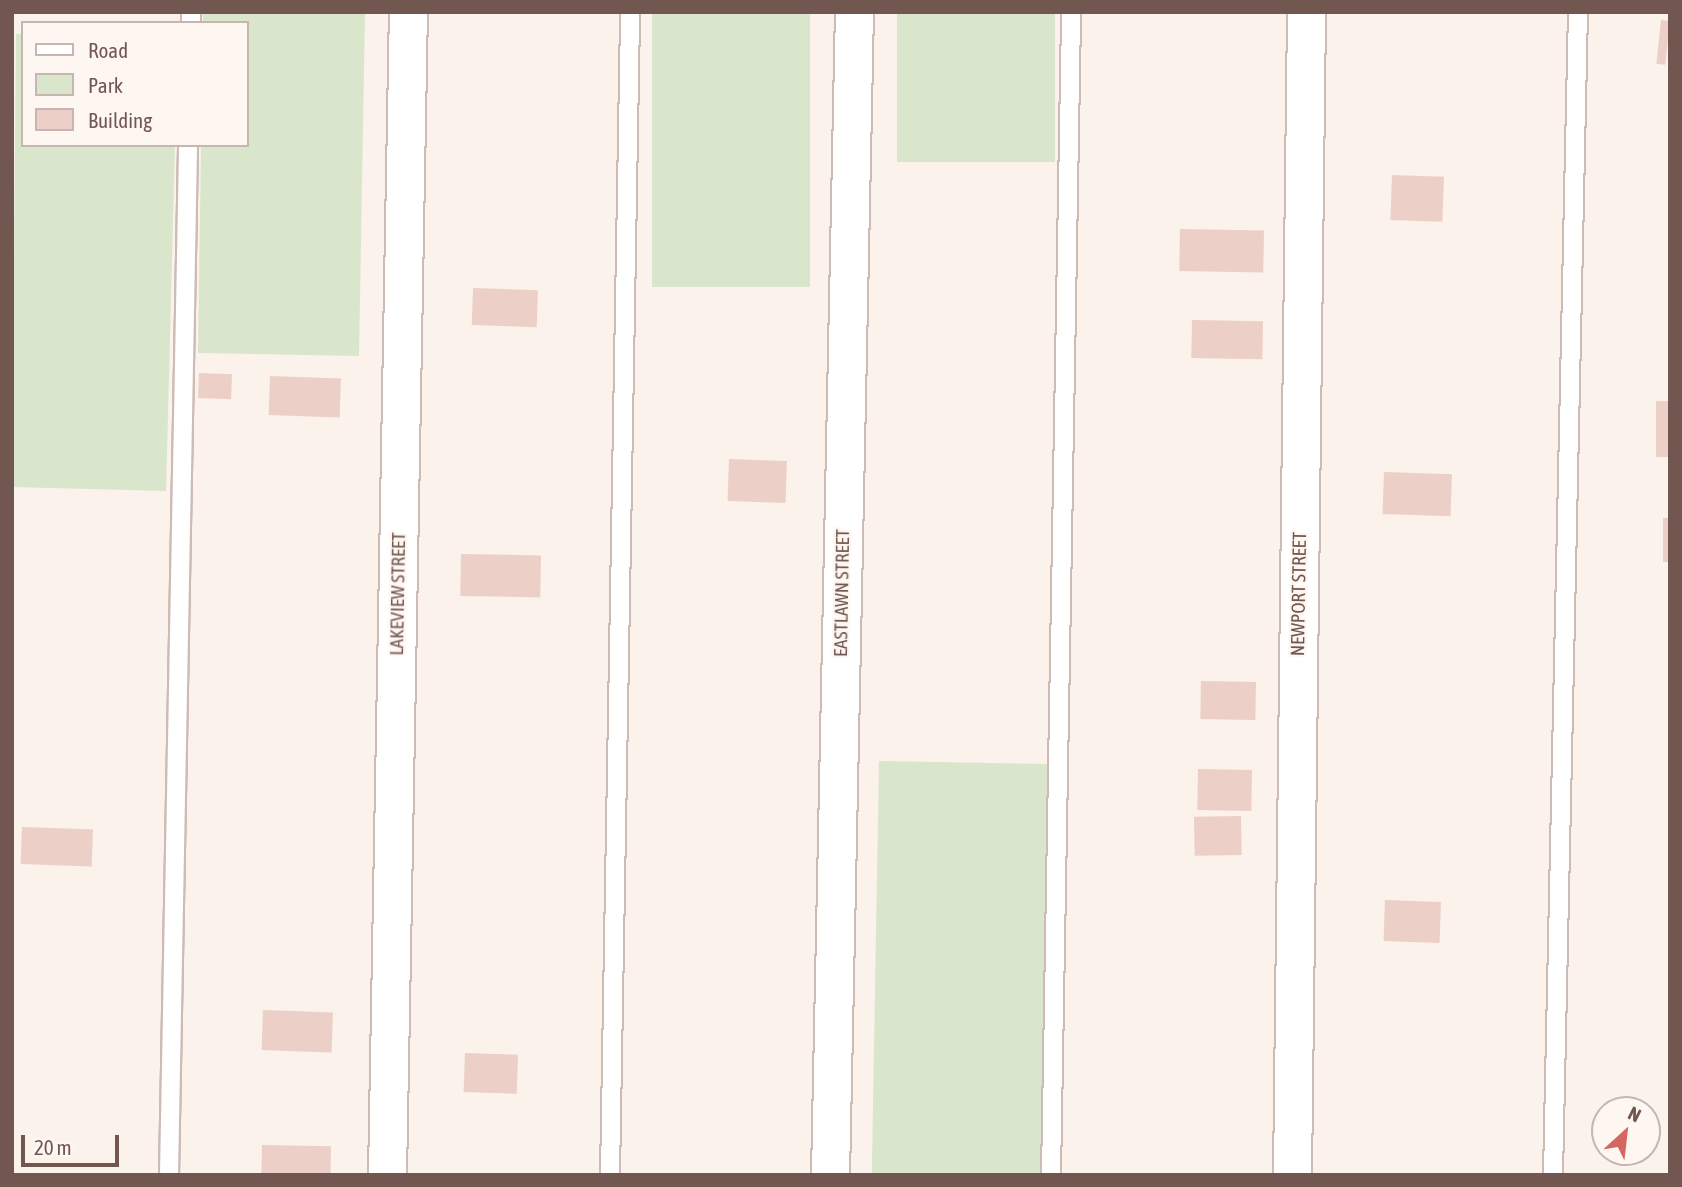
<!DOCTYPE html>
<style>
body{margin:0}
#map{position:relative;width:1682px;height:1187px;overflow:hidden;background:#faf2eb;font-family:"Asap Condensed",sans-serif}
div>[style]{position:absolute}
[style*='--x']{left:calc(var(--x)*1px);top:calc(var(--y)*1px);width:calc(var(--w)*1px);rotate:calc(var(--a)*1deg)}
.green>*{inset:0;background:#dae6cb;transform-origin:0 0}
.building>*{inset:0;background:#eccfc6;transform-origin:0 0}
.roads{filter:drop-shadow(2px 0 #cdbbb5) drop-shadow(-2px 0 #cdbbb5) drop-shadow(0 2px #cdbbb5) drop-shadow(0 -2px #cdbbb5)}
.service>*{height:18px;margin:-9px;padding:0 9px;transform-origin:9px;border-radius:9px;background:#fff}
.minor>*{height:37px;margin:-18.5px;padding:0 18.5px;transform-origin:18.5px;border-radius:18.5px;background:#fff}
span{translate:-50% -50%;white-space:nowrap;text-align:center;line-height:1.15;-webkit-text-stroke:5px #fdf6f1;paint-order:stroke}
.street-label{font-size:19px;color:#725751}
.frame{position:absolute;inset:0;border:14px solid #725751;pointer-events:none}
.legend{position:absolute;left:21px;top:21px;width:228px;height:126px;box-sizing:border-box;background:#fdf6f1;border:2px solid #c5b6b1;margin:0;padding:9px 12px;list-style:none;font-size:21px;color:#725751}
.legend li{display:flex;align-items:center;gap:14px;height:35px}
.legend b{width:35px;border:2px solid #c5b6b1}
.north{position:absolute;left:1591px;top:1096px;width:70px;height:70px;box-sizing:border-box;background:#fdf6f1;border:2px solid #c5b6b1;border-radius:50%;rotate:27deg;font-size:19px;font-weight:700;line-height:28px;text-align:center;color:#725751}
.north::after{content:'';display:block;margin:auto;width:24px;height:32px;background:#d46760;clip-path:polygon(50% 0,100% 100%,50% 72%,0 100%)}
.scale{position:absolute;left:21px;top:1135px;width:98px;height:32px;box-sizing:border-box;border:4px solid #725751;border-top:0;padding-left:9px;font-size:21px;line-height:24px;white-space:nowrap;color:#725751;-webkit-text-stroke:5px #fdf6f1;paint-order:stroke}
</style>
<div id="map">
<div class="green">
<i style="clip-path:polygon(203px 12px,365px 12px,359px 356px,198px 353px,201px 145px,247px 145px,247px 23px,203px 23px)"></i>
<i style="left:652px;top:12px;width:158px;height:275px"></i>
<i style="left:897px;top:12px;width:158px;height:150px"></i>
<i style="clip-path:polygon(16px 34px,23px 34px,23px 145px,175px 145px,166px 491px,12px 487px)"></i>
<i style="left:879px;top:761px;width:177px;height:414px;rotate:1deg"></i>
</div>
<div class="building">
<i style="left:1661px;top:20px;width:9px;height:44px;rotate:6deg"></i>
<i style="left:1392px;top:175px;width:52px;height:45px;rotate:2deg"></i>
<i style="left:1180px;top:229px;width:84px;height:42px;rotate:1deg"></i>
<i style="left:473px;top:288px;width:65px;height:37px;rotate:2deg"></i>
<i style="left:1192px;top:320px;width:71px;height:38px;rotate:1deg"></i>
<i style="left:199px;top:373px;width:33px;height:25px;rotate:2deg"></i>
<i style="left:270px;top:376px;width:71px;height:39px;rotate:2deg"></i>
<i style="left:1656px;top:401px;width:14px;height:56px"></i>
<i style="left:729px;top:459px;width:58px;height:42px;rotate:2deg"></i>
<i style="left:1384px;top:472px;width:68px;height:42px;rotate:2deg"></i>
<i style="left:1663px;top:518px;width:7px;height:44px"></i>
<i style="left:461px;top:554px;width:80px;height:42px;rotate:1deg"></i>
<i style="left:1201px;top:681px;width:55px;height:38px;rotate:1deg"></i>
<i style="left:1198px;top:769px;width:54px;height:41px;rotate:1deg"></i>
<i style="left:1241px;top:816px;width:39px;height:47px;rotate:89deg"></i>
<i style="left:22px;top:827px;width:71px;height:37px;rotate:2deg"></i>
<i style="left:1385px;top:900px;width:56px;height:41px;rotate:2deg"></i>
<i style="left:263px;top:1010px;width:70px;height:40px;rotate:2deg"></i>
<i style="left:465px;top:1053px;width:53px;height:39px;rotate:2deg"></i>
<i style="left:262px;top:1145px;width:69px;height:30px;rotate:1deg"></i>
</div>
<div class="roads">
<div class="service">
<i style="--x:191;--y:23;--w:11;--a:-90"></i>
<i style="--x:169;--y:1175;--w:1030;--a:-88.94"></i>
<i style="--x:610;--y:1175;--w:1163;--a:-89.01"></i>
<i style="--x:1051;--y:1175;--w:1163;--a:-89.01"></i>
<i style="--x:1553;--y:1175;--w:1163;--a:-88.77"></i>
</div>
<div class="minor">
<i style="--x:387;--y:1175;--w:1163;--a:-88.97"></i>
<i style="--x:830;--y:1175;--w:1163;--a:-88.82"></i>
<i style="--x:1292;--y:1175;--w:1163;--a:-89.31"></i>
</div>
</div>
<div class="street-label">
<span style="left:842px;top:593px;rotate:-89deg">EASTLAWN STREET</span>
<span style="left:398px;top:594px;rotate:-89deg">LAKEVIEW STREET</span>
<span style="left:1299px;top:594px;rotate:-89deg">NEWPORT STREET</span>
</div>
<div class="frame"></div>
<ul class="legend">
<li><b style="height:9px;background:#fff"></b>Road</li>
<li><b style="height:19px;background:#dae6cb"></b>Park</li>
<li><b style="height:19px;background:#eccfc6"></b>Building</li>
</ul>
<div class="north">N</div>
<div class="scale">20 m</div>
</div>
